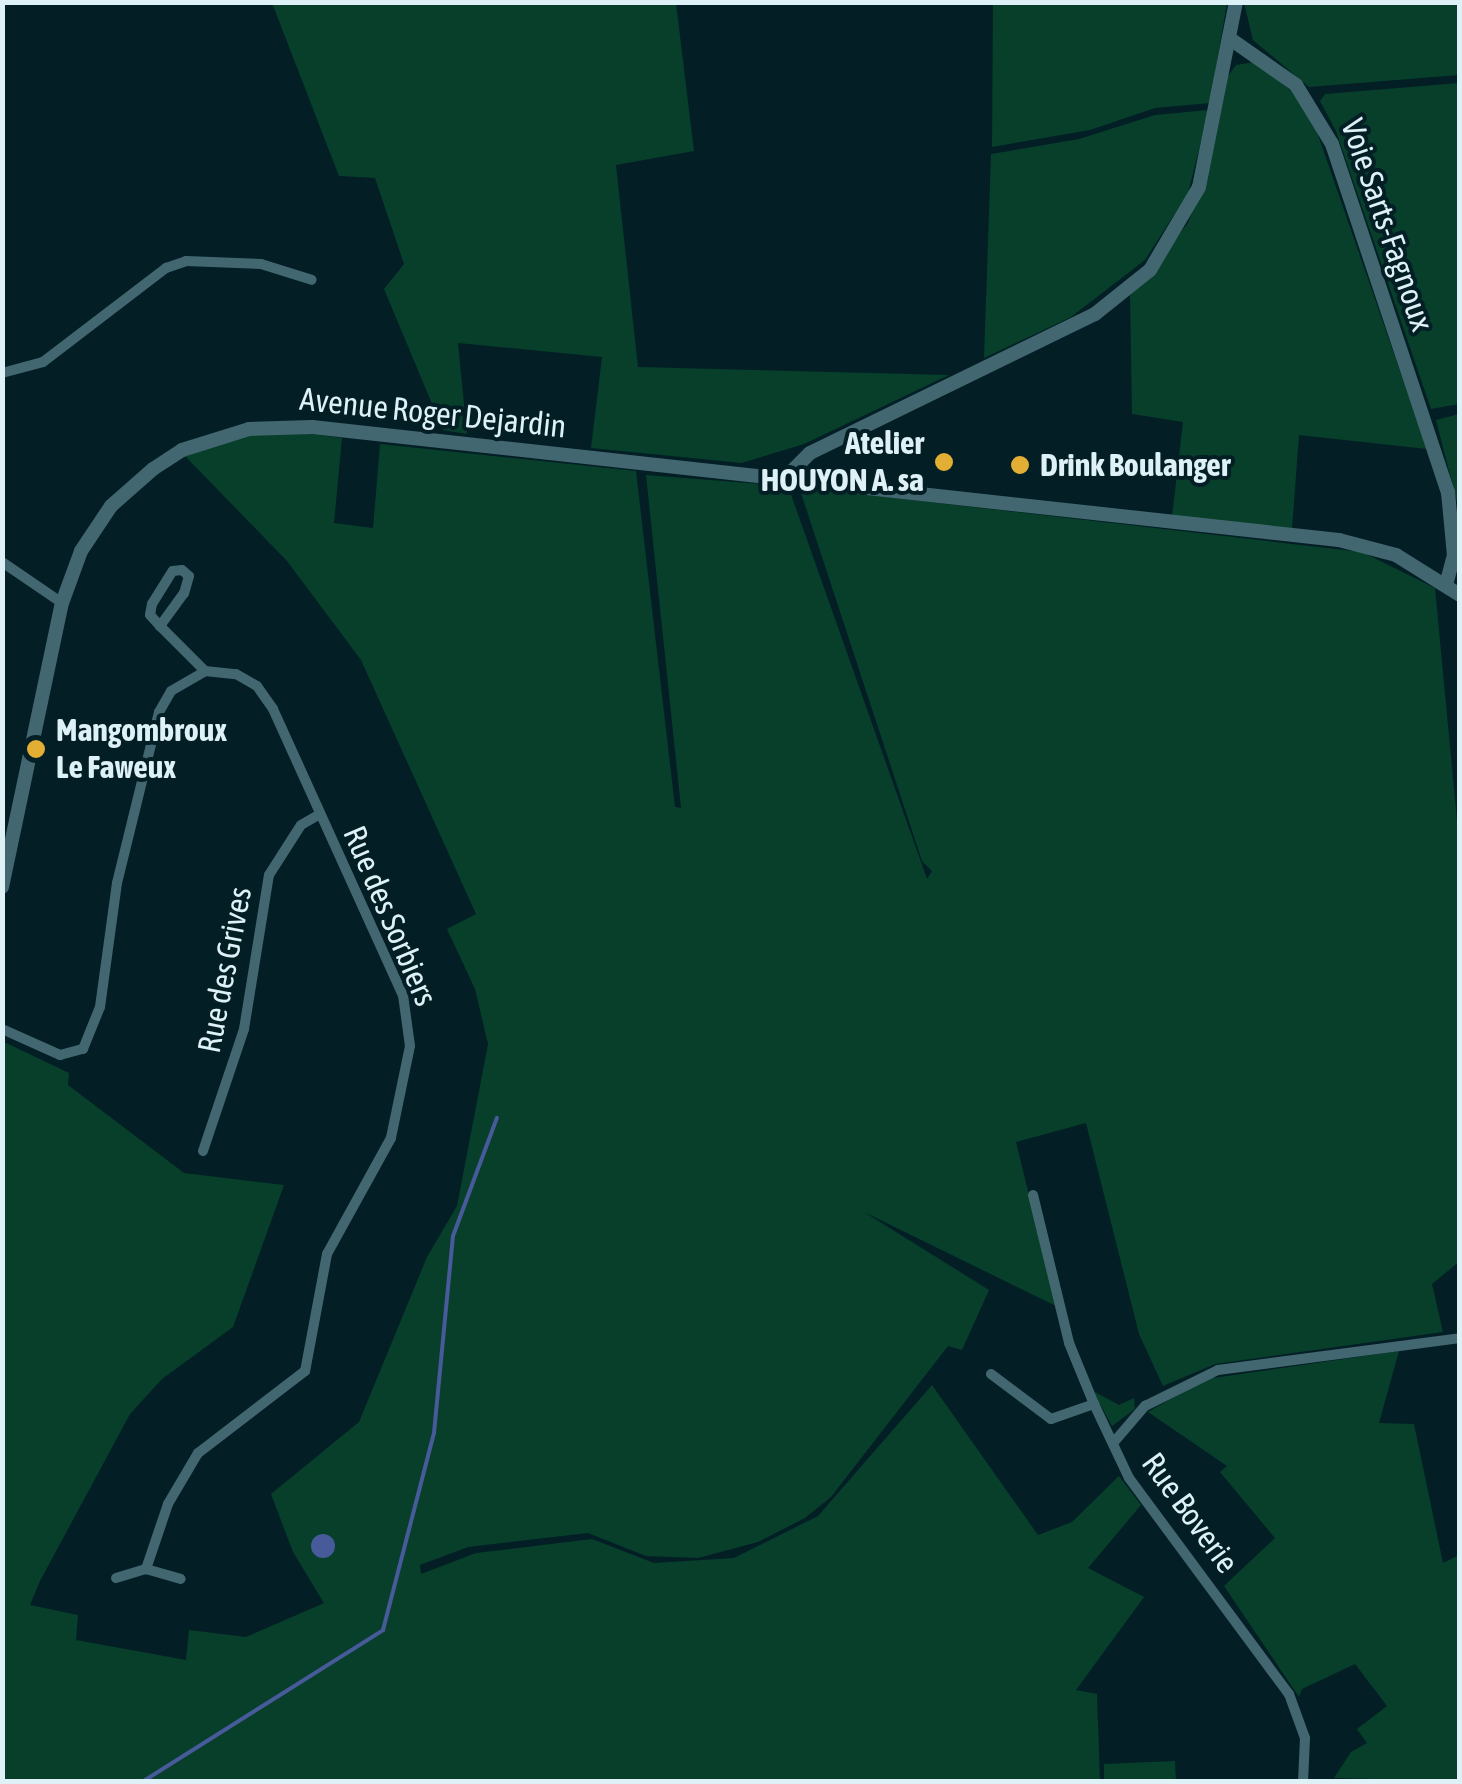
<!DOCTYPE html>
<style>
body{margin:0}
#map{position:relative;width:1462px;height:1784px;overflow:hidden;background:#031f25;font-family:"Asap Condensed",sans-serif}
div>[style]{position:absolute}
[style*='--x']{left:calc(var(--x)*1px);top:calc(var(--y)*1px);width:calc(var(--w)*1px);rotate:calc(var(--a)*1deg)}
.green>*{inset:0;background:#073f2b}
.water>*{inset:0;background:#475a99}
.round{border-radius:50%}
.stream>*{height:4px;margin:-2px;padding:0 2px;transform-origin:2px;border-radius:2px;background:#475a99}
.street>*{height:10px;margin:-5px;padding:0 5px;transform-origin:5px;border-radius:5px;background:#436771}
.secondary>*{height:14px;margin:-7px;padding:0 7px;transform-origin:7px;border-radius:7px;background:#436771}
.dots>*{width:28px;height:28px;translate:-50% -50%;box-sizing:border-box;border:5px solid #031f25;border-radius:50%}
span{translate:-50% -50%;white-space:nowrap;text-align:center;line-height:1.15;-webkit-text-stroke:8px #031f25;paint-order:stroke}
.street-label{font-size:32px;color:#ddf1f7}
.poi-label{font-size:32px;color:#ddf1f7;font-weight:700}
.right{translate:-100% -50%;text-align:right}
.left{translate:0 -50%;text-align:left}
.frame{position:absolute;inset:0;border:5px solid #ddf1f7;pointer-events:none}
</style>
<div id="map">
<div class="green">
<i style="clip-path:polygon(272px 3px,676px 3px,694px 151px,616px 165px,638px 367px,949px 375px,804px 444px,742px 463px,591px 448px,602px 357px,458px 343px,467px 434px,443px 430px,384px 289px,404px 264px,375px 178px,339px 176px)"></i>
<i style="clip-path:polygon(993px 3px,1227px 3px,1210px 103px,1155px 108px,1090px 130px,992px 147px)"></i>
<i style="clip-path:polygon(1244px 3px,1459px 3px,1459px 75px,1309px 87px,1253px 40px)"></i>
<i style="clip-path:polygon(1255px 62px,1299px 97px,1317px 132px,1427px 449px,1299px 435px,1292px 529px,1172px 517px,1183px 422px,1132px 414px,1130px 295px,1188px 223px,1210px 166px,1228px 76px,1236px 65px)"></i>
<i style="clip-path:polygon(1459px 83px,1459px 404px,1431px 409px,1336px 131px,1320px 101px,1325px 94px)"></i>
<i style="clip-path:polygon(1209px 110px,1188px 193px,1145px 260px,1071px 317px,984px 358px,991px 154px,1079px 139px,1155px 115px)"></i>
<i style="clip-path:polygon(1459px 414px,1460px 414px,1459px 510px,1436px 420px)"></i>
<i style="clip-path:polygon(286px 431px,342px 438px,334px 523px,373px 528px,380px 444px,636px 471px,675px 807px,681px 808px,646px 475px,788px 486px,927px 879px,932px 871px,922px 861px,799px 487px,1362px 552px,1435px 588px,1460px 852px,1460px 1261px,1432px 1284px,1443px 1332px,1215px 1364px,1163px 1386px,1139px 1334px,1086px 1123px,1016px 1142px,1056px 1306px,864px 1212px,989px 1290px,962px 1350px,948px 1346px,831px 1497px,805px 1518px,758px 1542px,698px 1558px,646px 1556px,588px 1533px,468px 1547px,420px 1565px,421px 1574px,476px 1553px,592px 1539px,654px 1563px,734px 1558px,818px 1516px,932px 1385px,1038px 1535px,1072px 1522px,1119px 1476px,1141px 1505px,1088px 1568px,1144px 1597px,1076px 1690px,1097px 1694px,1100px 1781px,3px 1781px,2px 1041px,69px 1073px,68px 1085px,184px 1173px,284px 1185px,233px 1327px,162px 1379px,130px 1414px,40px 1581px,30px 1605px,78px 1615px,76px 1640px,186px 1660px,189px 1630px,246px 1637px,324px 1603px,293px 1552px,271px 1494px,359px 1422px,427px 1257px,457px 1206px,488px 1044px,475px 989px,447px 929px,476px 914px,361px 660px,287px 561px,185px 456px,231px 438px)"></i>
<i style="clip-path:polygon(1399px 1351px,1379px 1423px,1414px 1424px,1443px 1563px,1459px 1555px,1459px 1781px,1334px 1778px,1351px 1752px,1367px 1743px,1357px 1729px,1387px 1706px,1355px 1664px,1302px 1689px,1299px 1697px,1224px 1586px,1275px 1538px,1220px 1472px,1227px 1466px,1148px 1412px,1206px 1379px)"></i>
<i style="clip-path:polygon(1093px 1391px,1119px 1405px,1134px 1398px,1135px 1409px,1112px 1426px)"></i>
<i style="clip-path:polygon(1175px 1761px,1176px 1781px,1104px 1781px,1104px 1764px)"></i>
</div>
<div class="water">
<i class="round" style="left:311px;top:1534px;width:24px;height:24px"></i>
</div>
<div class="stream">
<i style="--x:142;--y:1782;--w:285;--a:-32.2"></i>
<i style="--x:383;--y:1630;--w:203;--a:-75.5"></i>
<i style="--x:434;--y:1433;--w:198;--a:-84.5"></i>
<i style="--x:453;--y:1236;--w:126;--a:-69.6"></i>
</div>
<div class="street">
<i style="--x:2;--y:373;--w:42;--a:-15"></i>
<i style="--x:43;--y:362;--w:155;--a:-37.4"></i>
<i style="--x:166;--y:268;--w:21;--a:-19"></i>
<i style="--x:186;--y:261;--w:75;--a:2.3"></i>
<i style="--x:261;--y:264;--w:53;--a:17.4"></i>
<i style="--x:2;--y:562;--w:73;--a:34.3"></i>
<i style="--x:160;--y:626;--w:15;--a:-132"></i>
<i style="--x:150;--y:615;--w:11;--a:-80"></i>
<i style="--x:152;--y:604;--w:39;--a:-58"></i>
<i style="--x:173;--y:571;--w:9;--a:-6"></i>
<i style="--x:182;--y:570;--w:9;--a:41"></i>
<i style="--x:189;--y:576;--w:18;--a:106"></i>
<i style="--x:184;--y:593;--w:41;--a:126"></i>
<i style="--x:160;--y:626;--w:64;--a:45"></i>
<i style="--x:2;--y:1029;--w:64;--a:24.1"></i>
<i style="--x:60;--y:1055;--w:24;--a:-15"></i>
<i style="--x:83;--y:1049;--w:45;--a:-68"></i>
<i style="--x:100;--y:1007;--w:125;--a:-82.2"></i>
<i style="--x:117;--y:883;--w:176;--a:-76.2"></i>
<i style="--x:159;--y:712;--w:24;--a:-60"></i>
<i style="--x:171;--y:691;--w:39;--a:-30"></i>
<i style="--x:205;--y:671;--w:31;--a:6"></i>
<i style="--x:236;--y:674;--w:24;--a:30"></i>
<i style="--x:257;--y:686;--w:28;--a:55"></i>
<i style="--x:273;--y:709;--w:314;--a:65.6"></i>
<i style="--x:403;--y:995;--w:51;--a:82.2"></i>
<i style="--x:410;--y:1046;--w:94;--a:101.7"></i>
<i style="--x:391;--y:1138;--w:132;--a:118.9"></i>
<i style="--x:327;--y:1254;--w:119;--a:100.6"></i>
<i style="--x:305;--y:1371;--w:135;--a:142.5"></i>
<i style="--x:198;--y:1453;--w:59;--a:120.5"></i>
<i style="--x:168;--y:1504;--w:69;--a:108.7"></i>
<i style="--x:203;--y:1151;--w:129;--a:-71.4"></i>
<i style="--x:244;--y:1029;--w:156;--a:-80.8"></i>
<i style="--x:269;--y:875;--w:59;--a:-57.4"></i>
<i style="--x:301;--y:825;--w:22;--a:-30"></i>
<i style="--x:1033;--y:1195;--w:152;--a:76.3"></i>
<i style="--x:1069;--y:1343;--w:66;--a:67.7"></i>
<i style="--x:1094;--y:1404;--w:82;--a:64.7"></i>
<i style="--x:1129;--y:1478;--w:269;--a:53.5"></i>
<i style="--x:1289;--y:1694;--w:47;--a:70"></i>
<i style="--x:1305;--y:1738;--w:44;--a:92.6"></i>
<i style="--x:991;--y:1374;--w:75;--a:36.9"></i>
<i style="--x:1051;--y:1419;--w:46;--a:-19.2"></i>
<i style="--x:1114;--y:1442;--w:48;--a:-49.3"></i>
<i style="--x:1145;--y:1406;--w:81;--a:-26.3"></i>
<i style="--x:1218;--y:1370;--w:244;--a:-7.5"></i>
<i style="--x:116;--y:1578;--w:31;--a:-17"></i>
<i style="--x:146;--y:1569;--w:36;--a:16"></i>
</div>
<div class="secondary">
<i style="--x:1229;--y:38;--w:82;--a:35"></i>
<i style="--x:1296;--y:85;--w:69;--a:58.6"></i>
<i style="--x:1332;--y:144;--w:367;--a:71.6"></i>
<i style="--x:1448;--y:492;--w:63;--a:84.6"></i>
<i style="--x:1454;--y:555;--w:30;--a:105"></i>
<i style="--x:785;--y:478;--w:35;--a:-45"></i>
<i style="--x:810;--y:453;--w:317;--a:-26"></i>
<i style="--x:1095;--y:314;--w:70;--a:-38.7"></i>
<i style="--x:1150;--y:270;--w:96;--a:-59.4"></i>
<i style="--x:1199;--y:187;--w:189;--a:-78.7"></i>
<i style="--x:2;--y:887;--w:290;--a:-78.1"></i>
<i style="--x:62;--y:603;--w:55;--a:-69.9"></i>
<i style="--x:81;--y:551;--w:54;--a:-56.3"></i>
<i style="--x:111;--y:506;--w:56;--a:-41.4"></i>
<i style="--x:153;--y:469;--w:35;--a:-33"></i>
<i style="--x:182;--y:450;--w:70;--a:-17.4"></i>
<i style="--x:249;--y:429;--w:63;--a:-1.8"></i>
<i style="--x:312;--y:427;--w:1033;--a:6.28"></i>
<i style="--x:1339;--y:540;--w:59;--a:14.7"></i>
<i style="--x:1396;--y:555;--w:75;--a:32"></i>
</div>
<div class="dots">
<i style="left:944px;top:462px;background:#e3ae34"></i>
<i style="left:1020px;top:465px;background:#e3ae34"></i>
<i style="left:36px;top:749px;background:#e3ae34"></i>
</div>
<div class="street-label">
<span style="left:1387px;top:225px;rotate:71deg">Voie Sarts-Fagnoux</span>
<span style="left:433px;top:413px;rotate:6deg">Avenue Roger Dejardin</span>
<span style="left:390px;top:916px;rotate:67deg">Rue des Sorbiers</span>
<span style="left:225px;top:970px;rotate:-79deg">Rue des Grives</span>
<span style="left:1190px;top:1513px;rotate:54deg">Rue Boverie</span>
</div>
<div class="poi-label">
<span class="right" style="left:924px;top:462px">Atelier<br>HOUYON A. sa</span>
<span class="left" style="left:1040px;top:465px">Drink Boulanger</span>
<span class="left" style="left:56px;top:749px">Mangombroux<br>Le Faweux</span>
</div>
<div class="frame"></div>
</div>
